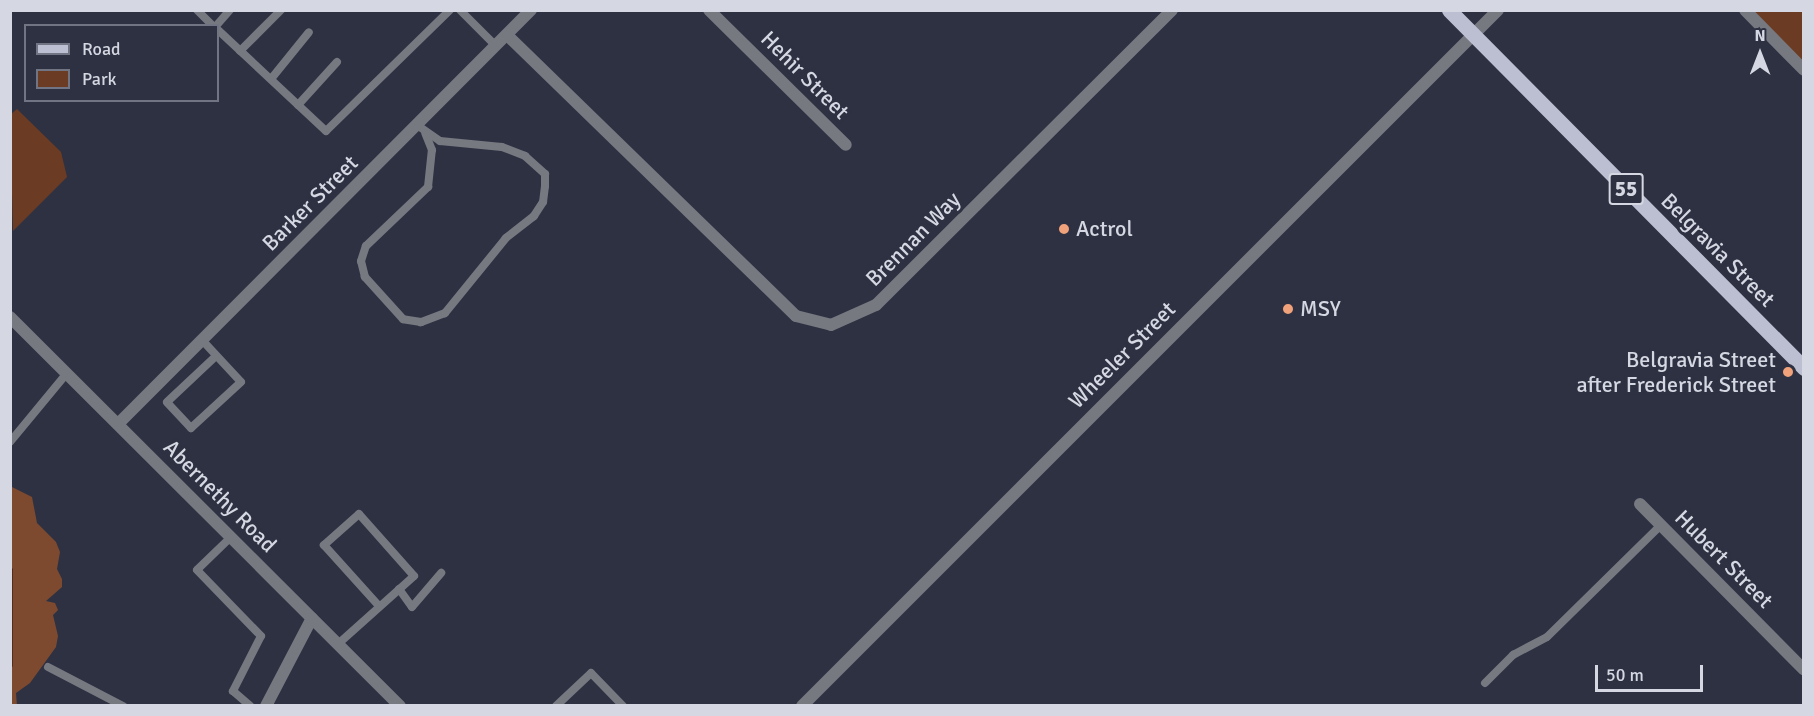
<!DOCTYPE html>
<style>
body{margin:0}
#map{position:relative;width:1814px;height:716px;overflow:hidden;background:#2e3142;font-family:Signika,sans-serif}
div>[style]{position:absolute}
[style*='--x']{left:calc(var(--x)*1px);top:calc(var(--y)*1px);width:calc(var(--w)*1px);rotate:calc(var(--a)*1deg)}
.green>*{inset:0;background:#6b3c23}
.forest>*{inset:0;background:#7d4a2f}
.stream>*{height:4.5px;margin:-2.25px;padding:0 2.25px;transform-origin:2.25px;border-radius:2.25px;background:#310e00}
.service>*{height:8px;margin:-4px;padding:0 4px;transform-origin:4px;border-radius:4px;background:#777981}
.minor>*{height:12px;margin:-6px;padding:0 6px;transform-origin:6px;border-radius:6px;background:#777981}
.tertiary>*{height:12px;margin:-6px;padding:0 6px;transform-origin:6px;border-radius:6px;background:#777981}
.primary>*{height:15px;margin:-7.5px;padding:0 7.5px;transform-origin:7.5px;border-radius:7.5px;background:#bbbfd1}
.dots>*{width:16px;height:16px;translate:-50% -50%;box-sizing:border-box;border:3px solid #2e3142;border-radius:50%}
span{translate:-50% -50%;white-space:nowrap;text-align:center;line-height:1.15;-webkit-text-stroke:6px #2e3142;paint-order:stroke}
.shield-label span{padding:2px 4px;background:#2e3142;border:2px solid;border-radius:4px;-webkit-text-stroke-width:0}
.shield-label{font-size:21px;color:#d5d8e2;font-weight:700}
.street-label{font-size:22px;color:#d5d8e2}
.poi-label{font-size:22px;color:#d5d8e2}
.left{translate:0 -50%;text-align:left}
.right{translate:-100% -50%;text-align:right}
.frame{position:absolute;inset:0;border:12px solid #d5d8e2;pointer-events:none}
.legend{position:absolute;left:24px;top:24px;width:195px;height:78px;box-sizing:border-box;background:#2e3142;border:2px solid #717482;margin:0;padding:8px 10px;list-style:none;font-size:18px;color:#d5d8e2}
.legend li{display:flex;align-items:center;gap:12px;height:30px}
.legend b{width:30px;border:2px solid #717482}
.north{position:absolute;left:1730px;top:24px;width:60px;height:60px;-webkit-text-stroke:4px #2e3142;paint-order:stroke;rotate:0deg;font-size:16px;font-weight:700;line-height:24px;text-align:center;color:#d5d8e2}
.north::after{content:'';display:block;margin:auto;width:21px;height:27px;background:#d5d8e2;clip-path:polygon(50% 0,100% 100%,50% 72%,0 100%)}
.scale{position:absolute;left:1595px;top:665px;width:108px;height:27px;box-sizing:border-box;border:3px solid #d5d8e2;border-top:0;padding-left:8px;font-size:18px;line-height:21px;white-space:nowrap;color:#d5d8e2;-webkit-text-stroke:4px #2e3142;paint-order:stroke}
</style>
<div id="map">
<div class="green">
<i style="clip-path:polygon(1746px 11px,1803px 11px,1803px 65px)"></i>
<i style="clip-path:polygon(17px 109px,61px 152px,67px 177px,13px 231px,10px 115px)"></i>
</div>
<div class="forest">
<i style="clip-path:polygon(10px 486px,32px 497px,37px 523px,56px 542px,60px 552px,57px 569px,62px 579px,62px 587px,46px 601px,55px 603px,58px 610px,53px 615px,58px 636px,56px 647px,30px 683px,16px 693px,17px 706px,10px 705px)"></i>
</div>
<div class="stream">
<i style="--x:10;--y:569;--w:96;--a:90"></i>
</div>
<div class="service">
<i style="--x:197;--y:10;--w:23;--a:45"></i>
<i style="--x:460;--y:10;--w:51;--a:45"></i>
<i style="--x:216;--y:26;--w:21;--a:-49"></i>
<i style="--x:218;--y:30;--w:148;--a:43.1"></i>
<i style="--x:326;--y:131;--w:173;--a:-44.3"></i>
<i style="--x:240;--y:51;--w:58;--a:-45"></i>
<i style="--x:271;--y:79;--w:60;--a:-51"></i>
<i style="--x:298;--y:105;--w:58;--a:-47.8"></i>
<i style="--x:417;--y:125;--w:28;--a:35"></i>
<i style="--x:440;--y:141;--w:62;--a:5.5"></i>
<i style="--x:502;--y:147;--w:25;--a:21"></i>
<i style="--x:525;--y:156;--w:27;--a:42"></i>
<i style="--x:545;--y:174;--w:12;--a:90"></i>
<i style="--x:545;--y:186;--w:16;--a:97"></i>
<i style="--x:543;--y:202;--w:17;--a:123"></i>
<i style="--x:534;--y:216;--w:36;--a:142"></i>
<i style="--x:506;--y:238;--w:97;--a:129.1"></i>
<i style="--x:445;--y:313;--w:26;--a:159"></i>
<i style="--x:421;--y:322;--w:18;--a:-171"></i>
<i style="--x:403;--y:319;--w:57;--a:-132.1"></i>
<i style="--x:365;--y:277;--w:16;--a:-104"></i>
<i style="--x:361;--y:261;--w:16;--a:-72"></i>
<i style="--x:366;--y:246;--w:86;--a:-43.6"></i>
<i style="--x:428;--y:187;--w:37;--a:-84"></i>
<i style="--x:432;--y:150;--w:18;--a:-112"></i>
<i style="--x:202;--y:340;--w:57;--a:47.1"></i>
<i style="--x:241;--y:382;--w:68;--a:137.4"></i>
<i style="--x:191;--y:428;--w:35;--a:-133"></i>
<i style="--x:167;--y:402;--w:67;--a:-43.2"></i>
<i style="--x:10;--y:442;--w:89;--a:-50.4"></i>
<i style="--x:231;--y:537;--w:47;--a:135.9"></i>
<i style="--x:197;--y:570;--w:92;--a:45.9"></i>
<i style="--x:261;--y:636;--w:62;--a:117"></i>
<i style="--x:233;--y:691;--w:23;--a:41"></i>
<i style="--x:399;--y:589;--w:22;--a:54"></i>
<i style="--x:412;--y:607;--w:45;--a:-49.5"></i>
<i style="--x:338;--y:644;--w:102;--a:-41.8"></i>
<i style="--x:414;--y:576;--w:83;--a:-131.6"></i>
<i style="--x:359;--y:514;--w:47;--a:138.5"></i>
<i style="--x:324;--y:545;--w:81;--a:48"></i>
<i style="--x:48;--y:667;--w:85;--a:27.5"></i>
<i style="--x:1485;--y:683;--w:40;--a:-45"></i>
<i style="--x:1513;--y:655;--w:38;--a:-28"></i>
<i style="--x:1547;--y:637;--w:160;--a:-44.5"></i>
<i style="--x:556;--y:706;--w:48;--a:-43.3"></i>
<i style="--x:591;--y:673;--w:46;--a:45.9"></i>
</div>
<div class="minor">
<i style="--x:709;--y:10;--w:192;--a:44.6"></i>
<i style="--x:1745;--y:10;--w:84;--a:45.5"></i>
<i style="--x:507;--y:35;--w:403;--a:44.2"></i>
<i style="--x:796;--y:316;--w:36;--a:14"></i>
<i style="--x:831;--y:325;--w:49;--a:-24"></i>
<i style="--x:876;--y:305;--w:418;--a:-44.9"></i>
<i style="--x:118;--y:424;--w:585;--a:-45.07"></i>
<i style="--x:1640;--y:504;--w:233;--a:45.3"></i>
<i style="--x:266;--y:706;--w:99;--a:-62.4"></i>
<i style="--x:802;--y:706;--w:984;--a:-45"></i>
</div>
<div class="tertiary">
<i style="--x:10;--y:317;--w:551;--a:44.93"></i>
</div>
<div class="primary">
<i style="--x:1449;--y:10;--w:504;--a:45.24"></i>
</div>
<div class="dots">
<i style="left:1064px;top:229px;background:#f1a27b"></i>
<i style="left:1288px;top:309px;background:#f1a27b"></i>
<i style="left:1788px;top:372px;background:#f1a27b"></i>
</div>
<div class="shield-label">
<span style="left:1626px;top:189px">55</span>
</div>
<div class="street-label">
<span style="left:805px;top:75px;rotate:45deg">Hehir Street</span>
<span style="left:310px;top:203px;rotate:-45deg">Barker Street</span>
<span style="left:913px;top:239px;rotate:-45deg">Brennan Way</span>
<span style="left:1718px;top:250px;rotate:45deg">Belgravia Street</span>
<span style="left:1122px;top:355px;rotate:-45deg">Wheeler Street</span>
<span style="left:220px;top:496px;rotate:45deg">Abernethy Road</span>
<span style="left:1724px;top:559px;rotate:45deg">Hubert Street</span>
</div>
<div class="poi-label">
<span class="left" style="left:1076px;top:229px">Actrol</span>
<span class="left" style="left:1300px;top:309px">MSY</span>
<span class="right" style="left:1776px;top:372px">Belgravia Street<br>after Frederick Street</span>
</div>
<div class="frame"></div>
<ul class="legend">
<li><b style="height:8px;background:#bbbfd1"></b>Road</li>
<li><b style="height:16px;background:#6b3c23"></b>Park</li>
</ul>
<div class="north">N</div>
<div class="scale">50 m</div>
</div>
